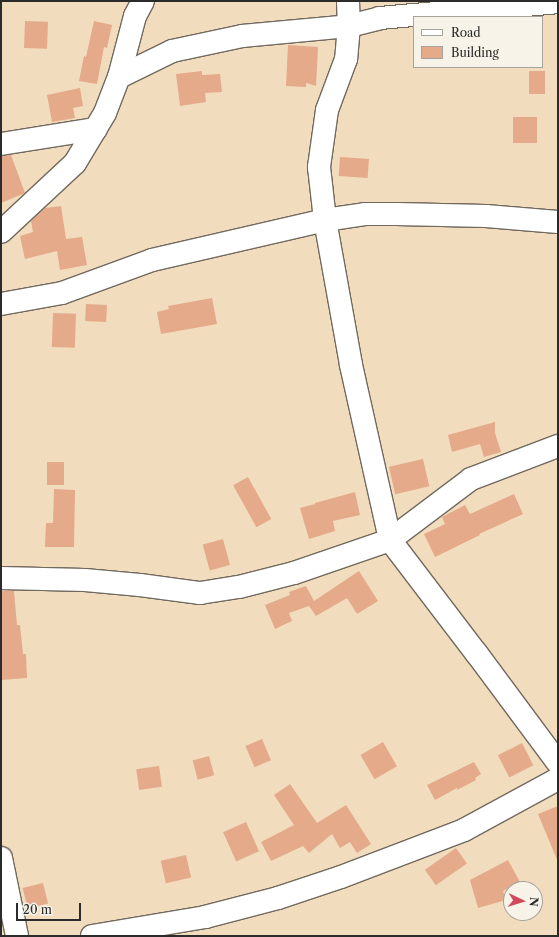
<!DOCTYPE html>
<style>
body{margin:0}
#map{position:relative;width:559px;height:937px;overflow:hidden;background:#f2dcbe;font-family:"Libre Caslon Text",serif}
div>[style]{position:absolute}
[style*='--x']{left:calc(var(--x)*1px);top:calc(var(--y)*1px);width:calc(var(--w)*1px);rotate:calc(var(--a)*1deg)}
.building>*{inset:0;background:#e4aa89;transform-origin:0 0}
.roads{filter:drop-shadow(1px 0 #71695e) drop-shadow(-1px 0 #71695e) drop-shadow(0 1px #71695e) drop-shadow(0 -1px #71695e)}
.minor>*{height:22px;margin:-11px;padding:0 11px;transform-origin:11px;border-radius:11px;background:#fff}
span{translate:-50% -50%;white-space:nowrap;text-align:center;line-height:1.15;-webkit-text-stroke:3.5px #f7f3e8;paint-order:stroke}
.frame{position:absolute;inset:0;border:2px solid #2b2b2b;pointer-events:none}
.legend{position:absolute;left:413px;top:16px;width:130px;height:52px;box-sizing:border-box;background:#f7f3e8;border:1px solid #a5a39c;margin:0;padding:5px 7px;list-style:none;font-size:12px;color:#2b2b2b}
.legend li{display:flex;align-items:center;gap:8px;height:20px}
.legend b{width:20px;border:1px solid #a5a39c}
.north{position:absolute;left:503px;top:881px;width:40px;height:40px;box-sizing:border-box;background:#f7f3e8;border:1px solid #a5a39c;border-radius:50%;rotate:94deg;font-size:11px;font-weight:700;line-height:16px;text-align:center;color:#2b2b2b}
.north::after{content:'';display:block;margin:auto;width:14px;height:18px;background:#d1495b;clip-path:polygon(50% 0,100% 100%,50% 72%,0 100%)}
.scale{position:absolute;left:16px;top:903px;width:65px;height:18px;box-sizing:border-box;border:2px solid #2b2b2b;border-top:0;padding-left:5px;font-size:12px;line-height:14px;white-space:nowrap;color:#2b2b2b;-webkit-text-stroke:3px #f7f3e8;paint-order:stroke}
</style>
<div id="map">
<div class="building">
<i style="left:25px;top:21px;width:23px;height:27px;rotate:2deg"></i>
<i style="clip-path:polygon(94px 21px,112px 25px,107px 48px,104px 47px,97px 84px,79px 81px,84px 56px,86px 57px)"></i>
<i style="clip-path:polygon(288px 45px,318px 47px,316px 86px,306px 83px,306px 87px,286px 86px)"></i>
<i style="clip-path:polygon(202px 71px,202px 75px,220px 74px,222px 92px,205px 93px,206px 102px,180px 106px,176px 74px)"></i>
<i style="left:529px;top:71px;width:16px;height:23px"></i>
<i style="clip-path:polygon(80px 88px,83px 106px,73px 108px,75px 118px,52px 122px,47px 95px)"></i>
<i style="left:513px;top:117px;width:24px;height:26px"></i>
<i style="clip-path:polygon(11px 155px,25px 193px,1px 203px,1px 156px)"></i>
<i style="left:340px;top:157px;width:29px;height:19px;rotate:4deg"></i>
<i style="clip-path:polygon(61px 206px,66px 239px,82px 237px,87px 265px,60px 270px,57px 251px,25px 259px,20px 236px,33px 232px,31px 221px,45px 208px)"></i>
<i style="clip-path:polygon(212px 298px,217px 324px,161px 334px,157px 312px,169px 309px,168px 306px)"></i>
<i style="left:86px;top:304px;width:21px;height:17px;rotate:3deg"></i>
<i style="left:53px;top:313px;width:23px;height:34px;rotate:2deg"></i>
<i style="clip-path:polygon(495px 422px,495px 433px,501px 452px,484px 457px,480px 444px,452px 452px,448px 435px)"></i>
<i style="left:423px;top:459px;width:28px;height:35px;rotate:77deg"></i>
<i style="left:47px;top:462px;width:17px;height:23px"></i>
<i style="left:248px;top:477px;width:48px;height:17px;rotate:61deg"></i>
<i style="clip-path:polygon(54px 489px,75px 490px,74px 547px,45px 547px,46px 523px,53px 523px)"></i>
<i style="clip-path:polygon(355px 492px,360px 515px,333px 521px,335px 531px,309px 539px,300px 508px,315px 504px,315px 503px)"></i>
<i style="clip-path:polygon(514px 494px,523px 514px,479px 534px,480px 535px,435px 557px,424px 534px,445px 524px,442px 517px,465px 505px,470px 514px)"></i>
<i style="left:223px;top:539px;width:27px;height:21px;rotate:75deg"></i>
<i style="clip-path:polygon(359px 571px,378px 601px,357px 614px,347px 598px,316px 616px,309px 606px,289px 613px,292px 621px,275px 629px,265px 605px,290px 595px,289px 592px,306px 586px,314px 601px)"></i>
<i style="clip-path:polygon(1px 591px,14px 591px,17px 625px,20px 625px,23px 654px,26px 654px,27px 678px,2px 680px)"></i>
<i style="left:262px;top:739px;width:23px;height:18px;rotate:67deg"></i>
<i style="left:383px;top:742px;width:28px;height:26px;rotate:60deg"></i>
<i style="left:522px;top:743px;width:25px;height:27px;rotate:63deg"></i>
<i style="left:209px;top:756px;width:20px;height:17px;rotate:75deg"></i>
<i style="clip-path:polygon(474px 762px,481px 774px,475px 778px,476px 780px,457px 790px,457px 788px,435px 800px,427px 785px)"></i>
<i style="left:159px;top:766px;width:21px;height:23px;rotate:82deg"></i>
<i style="clip-path:polygon(290px 784px,317px 823px,346px 805px,371px 844px,357px 853px,350px 842px,340px 848px,332px 834px,309px 853px,303px 846px,271px 861px,261px 842px,294px 825px,274px 795px)"></i>
<i style="clip-path:polygon(558px 806px,558px 862px,538px 814px)"></i>
<i style="left:246px;top:822px;width:32px;height:25px;rotate:66deg"></i>
<i style="left:456px;top:848px;width:19px;height:38px;rotate:55deg"></i>
<i style="left:186px;top:855px;width:23px;height:26px;rotate:77deg"></i>
<i style="clip-path:polygon(508px 860px,520px 882px,503px 891px,506px 900px,478px 908px,470px 880px)"></i>
<i style="left:43px;top:883px;width:21px;height:21px;rotate:76deg"></i>
</div>
<div class="roads">
<div class="minor">
<i style="--x:143;--y:1;--w:17;--a:118"></i>
<i style="--x:135;--y:16;--w:63;--a:104.7"></i>
<i style="--x:119;--y:77;--w:59;--a:-26.1"></i>
<i style="--x:172;--y:51;--w:72;--a:-12.1"></i>
<i style="--x:242;--y:36;--w:107;--a:-5.3"></i>
<i style="--x:349;--y:26;--w:33;--a:95"></i>
<i style="--x:346;--y:59;--w:54;--a:110.4"></i>
<i style="--x:327;--y:110;--w:58;--a:98"></i>
<i style="--x:319;--y:167;--w:53;--a:83.5"></i>
<i style="--x:325;--y:220;--w:147;--a:79.8"></i>
<i style="--x:351;--y:365;--w:179;--a:77.4"></i>
<i style="--x:390;--y:540;--w:143;--a:52.7"></i>
<i style="--x:477;--y:654;--w:136;--a:53.4"></i>
<i style="--x:348;--y:1;--w:25;--a:88"></i>
<i style="--x:349;--y:26;--w:32;--a:-14"></i>
<i style="--x:380;--y:18;--w:179;--a:-5.1"></i>
<i style="--x:1;--y:144;--w:96;--a:-9"></i>
<i style="--x:1;--y:232;--w:101;--a:-43"></i>
<i style="--x:75;--y:163;--w:58;--a:-59"></i>
<i style="--x:105;--y:113;--w:39;--a:-69"></i>
<i style="--x:1;--y:304;--w:62;--a:-10.2"></i>
<i style="--x:62;--y:293;--w:96;--a:-20.1"></i>
<i style="--x:152;--y:260;--w:178;--a:-13"></i>
<i style="--x:325;--y:220;--w:40;--a:-8.5"></i>
<i style="--x:365;--y:214;--w:32;--a:0"></i>
<i style="--x:397;--y:214;--w:89;--a:1.3"></i>
<i style="--x:486;--y:216;--w:72;--a:4.8"></i>
<i style="--x:1;--y:578;--w:84;--a:1.4"></i>
<i style="--x:85;--y:580;--w:55;--a:5.2"></i>
<i style="--x:140;--y:585;--w:61;--a:7.6"></i>
<i style="--x:200;--y:593;--w:39;--a:-9"></i>
<i style="--x:239;--y:587;--w:57;--a:-14.3"></i>
<i style="--x:294;--y:573;--w:102;--a:-19"></i>
<i style="--x:390;--y:540;--w:101;--a:-37"></i>
<i style="--x:471;--y:479;--w:93;--a:-20.8"></i>
<i style="--x:1;--y:858;--w:80;--a:78.4"></i>
<i style="--x:92;--y:936;--w:115;--a:-9.5"></i>
<i style="--x:205;--y:917;--w:75;--a:-14.6"></i>
<i style="--x:278;--y:898;--w:66;--a:-18.4"></i>
<i style="--x:341;--y:877;--w:132;--a:-20.9"></i>
<i style="--x:464;--y:830;--w:107;--a:-28.5"></i>
</div>
</div>
<div class="frame"></div>
<ul class="legend">
<li><b style="height:5px;background:#fff"></b>Road</li>
<li><b style="height:11px;background:#e4aa89"></b>Building</li>
</ul>
<div class="north">N</div>
<div class="scale">20 m</div>
</div>
